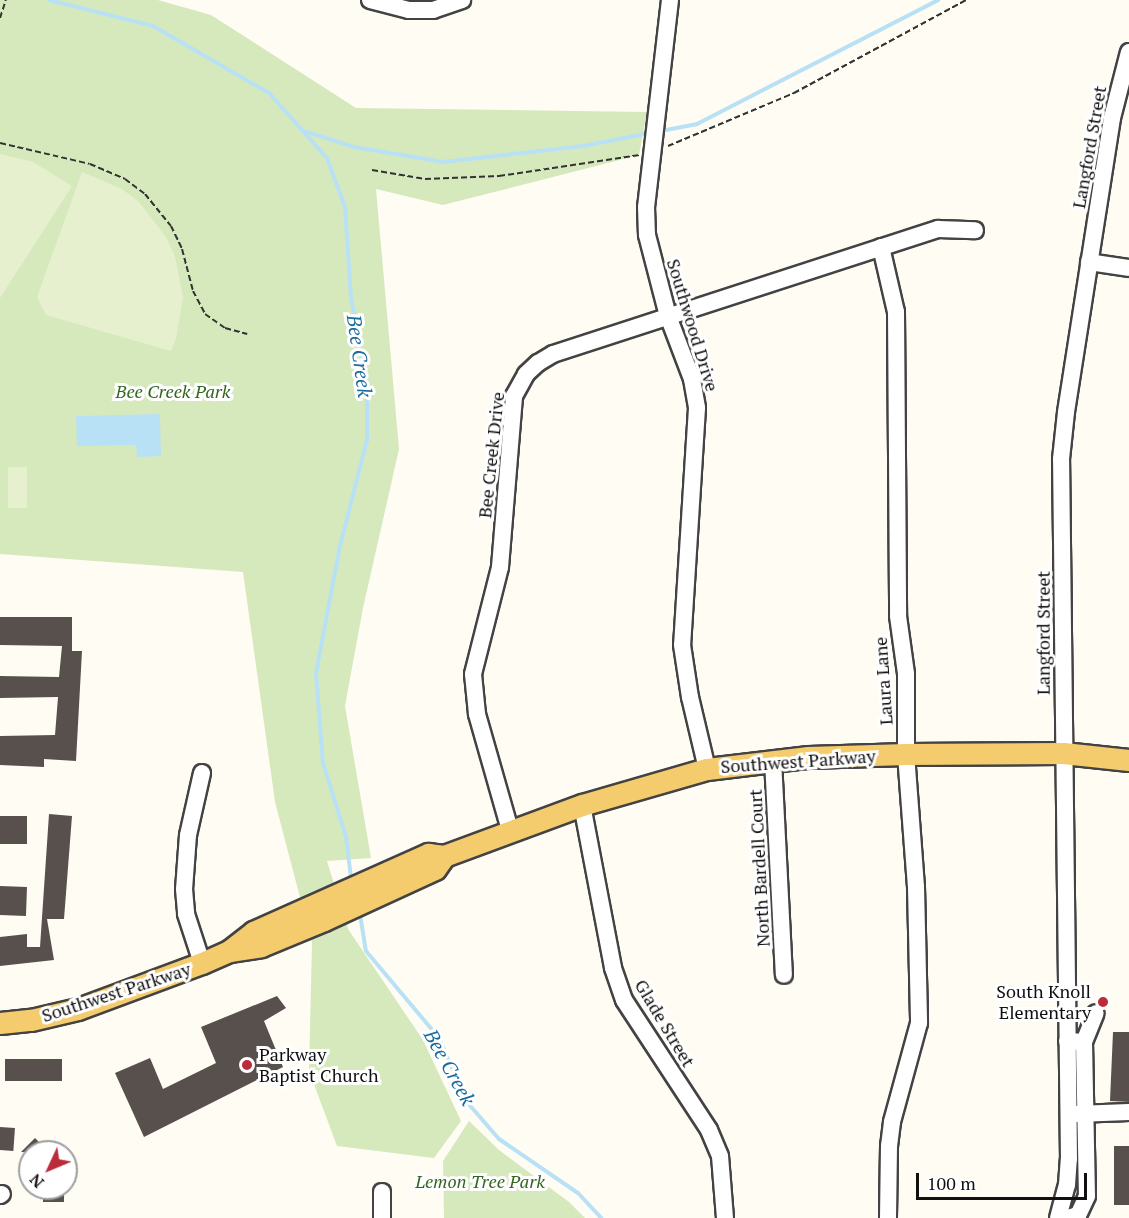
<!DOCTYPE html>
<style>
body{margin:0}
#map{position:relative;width:1129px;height:1218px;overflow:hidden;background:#fffcf3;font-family:"PT Serif",serif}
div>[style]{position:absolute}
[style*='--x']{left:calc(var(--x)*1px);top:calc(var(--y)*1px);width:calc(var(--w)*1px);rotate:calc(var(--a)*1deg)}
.green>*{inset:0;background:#d6e9bd}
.pitch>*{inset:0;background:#e6f0ce;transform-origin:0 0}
.water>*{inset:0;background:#b9e1f5}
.stream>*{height:4px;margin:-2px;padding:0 2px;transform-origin:2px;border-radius:2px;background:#b9e1f5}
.building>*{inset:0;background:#58504c;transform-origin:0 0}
.path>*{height:2px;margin-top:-1px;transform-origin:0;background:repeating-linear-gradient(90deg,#323232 0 6px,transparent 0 9px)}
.roads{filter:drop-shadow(2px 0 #434343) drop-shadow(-2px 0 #434343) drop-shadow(0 2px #434343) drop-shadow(0 -2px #434343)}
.minor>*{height:16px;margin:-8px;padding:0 8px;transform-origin:8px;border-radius:8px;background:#fff}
.major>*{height:21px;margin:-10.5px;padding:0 10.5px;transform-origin:10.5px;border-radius:10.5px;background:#f4cc6d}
.dots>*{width:16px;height:16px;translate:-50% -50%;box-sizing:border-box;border:3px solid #fff;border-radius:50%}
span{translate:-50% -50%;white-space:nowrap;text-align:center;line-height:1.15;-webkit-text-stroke:6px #fff;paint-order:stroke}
.street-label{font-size:18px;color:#101010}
.park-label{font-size:18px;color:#336621;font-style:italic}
.poi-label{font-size:18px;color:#101010}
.right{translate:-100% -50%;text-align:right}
.left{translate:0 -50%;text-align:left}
.water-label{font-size:20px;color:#1b6c9f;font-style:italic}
.north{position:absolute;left:18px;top:1140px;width:60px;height:60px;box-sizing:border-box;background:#fff;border:2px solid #9f9f9f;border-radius:50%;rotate:226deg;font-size:16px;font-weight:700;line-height:24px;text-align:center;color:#101010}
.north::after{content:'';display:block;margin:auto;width:21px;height:27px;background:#bc2b3a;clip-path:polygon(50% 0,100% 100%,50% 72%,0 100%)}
.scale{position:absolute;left:916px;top:1173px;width:171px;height:27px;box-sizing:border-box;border:3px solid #101010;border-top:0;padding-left:8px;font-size:18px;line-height:21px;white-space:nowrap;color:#101010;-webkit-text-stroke:4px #fff;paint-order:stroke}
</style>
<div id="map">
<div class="green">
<i style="clip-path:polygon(0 0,158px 0,211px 15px,356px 108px,647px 112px,639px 155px,443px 205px,376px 189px,399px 449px,363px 608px,345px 706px,371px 858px,327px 861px,348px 929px,423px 1040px,461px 1121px,434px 1158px,337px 1146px,309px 1071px,312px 943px,275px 802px,243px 572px,0 554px)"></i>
<i style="clip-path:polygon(469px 1121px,499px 1150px,569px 1202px,585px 1218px,444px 1218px,443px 1161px)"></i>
</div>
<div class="pitch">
<i style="clip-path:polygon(0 154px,33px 162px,72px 186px,0 298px)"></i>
<i style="clip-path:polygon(82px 172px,122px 189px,139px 202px,166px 237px,175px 257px,183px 297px,176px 339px,171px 351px,46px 315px,37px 297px)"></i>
<i style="left:8px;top:467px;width:19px;height:41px"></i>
</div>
<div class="water">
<i style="clip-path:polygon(160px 414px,161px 456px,137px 457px,136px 445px,77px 446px,76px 416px)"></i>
</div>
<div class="stream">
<i style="--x:49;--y:0;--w:107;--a:14"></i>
<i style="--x:153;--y:26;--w:134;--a:30"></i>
<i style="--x:269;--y:93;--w:87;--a:48.3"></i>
<i style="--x:327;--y:158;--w:52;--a:69.8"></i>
<i style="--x:345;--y:207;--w:91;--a:86.2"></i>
<i style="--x:351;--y:298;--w:86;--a:79.3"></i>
<i style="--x:367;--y:383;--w:57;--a:90"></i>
<i style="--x:367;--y:440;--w:109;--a:104.3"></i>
<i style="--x:340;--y:546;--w:129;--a:100.7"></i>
<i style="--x:316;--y:673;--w:90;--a:85.6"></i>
<i style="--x:323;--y:763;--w:77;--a:72.7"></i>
<i style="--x:346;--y:837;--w:39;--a:83"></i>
<i style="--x:304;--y:131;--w:52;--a:17.7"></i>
<i style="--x:354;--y:147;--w:91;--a:9.5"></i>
<i style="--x:444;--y:162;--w:140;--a:-6.6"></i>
<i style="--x:583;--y:146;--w:68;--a:-11"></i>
<i style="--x:661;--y:131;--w:37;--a:-11"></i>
<i style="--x:697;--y:124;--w:271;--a:-27.2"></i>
<i style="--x:360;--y:914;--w:37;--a:81"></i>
<i style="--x:366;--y:951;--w:114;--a:50"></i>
<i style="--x:439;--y:1038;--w:69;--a:66.8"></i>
<i style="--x:466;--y:1101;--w:50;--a:49"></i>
<i style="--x:499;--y:1139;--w:96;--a:34.4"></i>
<i style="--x:578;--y:1193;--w:34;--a:47"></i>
</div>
<div class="building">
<i style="clip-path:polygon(0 617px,72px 617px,72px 651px,82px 651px,76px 761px,44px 759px,44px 767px,0 765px,0 736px,55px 735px,58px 697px,0 698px,0 676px,59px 677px,62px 646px,0 645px)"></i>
<i style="clip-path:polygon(49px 814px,72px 816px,64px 919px,47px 919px,54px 960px,0 966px,0 937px,27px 934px,27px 947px,40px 947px)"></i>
<i style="left:0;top:816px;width:27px;height:28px"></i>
<i style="left:0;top:886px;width:27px;height:29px;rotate:2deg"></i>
<i style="clip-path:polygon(277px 996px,286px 1008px,264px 1021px,283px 1067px,144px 1137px,115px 1073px,150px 1058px,163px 1089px,216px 1063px,201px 1027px)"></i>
<i style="clip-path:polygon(1113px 1032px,1129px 1032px,1129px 1102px,1110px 1101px)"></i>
<i style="left:5px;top:1059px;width:57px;height:22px"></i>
<i style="left:0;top:1127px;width:15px;height:23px;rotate:4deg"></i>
<i style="clip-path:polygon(35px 1138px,49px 1152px,21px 1152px)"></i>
<i style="left:1129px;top:1146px;width:59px;height:15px;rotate:90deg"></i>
<i style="left:43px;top:1188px;width:21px;height:14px"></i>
</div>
<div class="path">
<i style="--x:0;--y:18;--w:19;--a:-72"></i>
<i style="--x:0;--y:143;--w:92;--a:13.1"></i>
<i style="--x:90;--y:164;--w:38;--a:23"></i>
<i style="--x:125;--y:179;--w:25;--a:37"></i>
<i style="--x:145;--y:194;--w:41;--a:50.9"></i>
<i style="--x:171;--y:226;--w:25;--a:64"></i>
<i style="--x:182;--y:249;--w:43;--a:75.3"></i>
<i style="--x:193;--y:291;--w:26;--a:62"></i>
<i style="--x:205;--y:314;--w:24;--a:35"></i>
<i style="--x:225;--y:328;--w:23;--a:15"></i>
<i style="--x:668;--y:146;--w:137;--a:-22.8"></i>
<i style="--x:794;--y:93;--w:196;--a:-28.4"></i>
<i style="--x:372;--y:170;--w:54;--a:9.6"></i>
<i style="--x:425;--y:179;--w:74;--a:-2.3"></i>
<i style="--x:499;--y:176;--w:142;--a:-8.5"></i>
</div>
<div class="roads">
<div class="minor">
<i style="--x:370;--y:0;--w:40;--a:14.4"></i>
<i style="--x:409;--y:10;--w:24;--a:0"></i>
<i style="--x:433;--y:10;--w:31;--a:-19"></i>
<i style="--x:670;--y:0;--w:208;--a:96.6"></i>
<i style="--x:646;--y:207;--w:28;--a:88"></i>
<i style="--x:647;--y:235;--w:84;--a:75.5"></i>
<i style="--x:668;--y:316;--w:67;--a:69.1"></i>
<i style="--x:692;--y:379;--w:29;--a:80"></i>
<i style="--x:697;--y:408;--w:237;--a:93.6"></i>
<i style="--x:682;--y:645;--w:53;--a:81.3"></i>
<i style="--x:690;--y:697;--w:74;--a:76.7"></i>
<i style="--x:881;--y:247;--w:67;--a:77"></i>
<i style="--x:896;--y:312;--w:304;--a:89.6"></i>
<i style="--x:898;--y:616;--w:59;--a:82.1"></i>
<i style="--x:906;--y:674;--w:80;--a:90"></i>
<i style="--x:906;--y:754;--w:133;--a:85.7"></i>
<i style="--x:916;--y:887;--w:136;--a:88.7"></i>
<i style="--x:919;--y:1023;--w:103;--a:105.3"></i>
<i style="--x:892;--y:1122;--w:24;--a:97"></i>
<i style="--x:889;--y:1146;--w:72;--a:90.8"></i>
<i style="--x:1089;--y:262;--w:40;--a:8.5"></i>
<i style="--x:773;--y:760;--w:215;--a:87.1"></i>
<i style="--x:202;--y:773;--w:64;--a:102.7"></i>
<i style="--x:188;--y:835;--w:54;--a:94.2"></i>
<i style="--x:184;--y:889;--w:25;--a:85"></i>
<i style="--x:186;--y:914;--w:52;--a:71.9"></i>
<i style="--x:582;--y:805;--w:166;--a:79.2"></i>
<i style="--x:613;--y:968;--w:34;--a:71"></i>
<i style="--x:624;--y:1000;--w:155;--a:56.8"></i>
<i style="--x:709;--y:1130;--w:28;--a:67"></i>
<i style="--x:720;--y:1156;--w:62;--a:85.4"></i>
<i style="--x:510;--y:830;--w:121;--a:-105.9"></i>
<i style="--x:477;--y:714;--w:40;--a:-95.7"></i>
<i style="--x:473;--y:674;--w:110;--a:-75.8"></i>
<i style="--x:500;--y:567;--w:172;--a:-85.3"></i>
<i style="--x:514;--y:396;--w:25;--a:-61"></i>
<i style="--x:526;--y:374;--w:16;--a:-43"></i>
<i style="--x:538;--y:363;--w:17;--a:-31"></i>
<i style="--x:553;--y:354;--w:405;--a:-18"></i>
<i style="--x:938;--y:229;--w:37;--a:2"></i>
<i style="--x:1067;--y:1041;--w:17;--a:3"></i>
<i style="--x:1084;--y:1042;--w:154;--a:88.9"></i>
<i style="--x:1087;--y:1196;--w:21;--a:115"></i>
<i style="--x:1078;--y:1215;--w:10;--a:163"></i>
<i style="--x:1084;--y:1042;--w:31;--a:-68"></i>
<i style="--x:1076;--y:1114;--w:53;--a:-2.2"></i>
<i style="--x:0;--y:1195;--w:2;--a:-27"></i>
<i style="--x:382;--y:1218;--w:26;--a:-90"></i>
<i style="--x:1058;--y:1218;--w:34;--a:-75"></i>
<i style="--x:1067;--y:1185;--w:26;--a:-86"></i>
<i style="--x:1069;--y:1159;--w:700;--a:-90.65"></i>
<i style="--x:1061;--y:459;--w:47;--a:-83.9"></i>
<i style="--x:1066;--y:412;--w:298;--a:-81.1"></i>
<i style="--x:1112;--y:118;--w:68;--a:-75.6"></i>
</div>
<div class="major">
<i style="--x:231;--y:951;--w:30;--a:-9"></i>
<i style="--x:261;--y:946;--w:68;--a:-22.4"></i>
<i style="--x:324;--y:920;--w:122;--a:-24.7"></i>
<i style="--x:435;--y:869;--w:16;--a:-55"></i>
<i style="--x:0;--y:1023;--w:31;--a:-6"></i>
<i style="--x:31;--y:1020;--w:48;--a:-13.2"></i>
<i style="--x:78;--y:1009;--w:132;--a:-20.4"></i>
<i style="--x:202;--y:963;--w:30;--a:-24"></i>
<i style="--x:229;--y:951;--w:31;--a:-38"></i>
<i style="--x:253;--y:932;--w:192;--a:-24"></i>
<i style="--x:428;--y:854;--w:16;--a:7"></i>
<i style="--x:444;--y:856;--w:147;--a:-20.3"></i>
<i style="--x:582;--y:805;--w:130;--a:-16.1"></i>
<i style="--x:707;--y:769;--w:102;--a:-6.8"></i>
<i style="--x:808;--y:757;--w:98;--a:-1.8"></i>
<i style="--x:906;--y:754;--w:157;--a:-0.4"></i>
<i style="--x:1063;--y:753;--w:66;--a:6.1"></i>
</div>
</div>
<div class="dots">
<i style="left:1103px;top:1002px;background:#bc2b3a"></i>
<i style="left:247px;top:1065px;background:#bc2b3a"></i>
</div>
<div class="street-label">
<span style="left:1089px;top:147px;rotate:-80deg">Langford Street</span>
<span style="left:693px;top:325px;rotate:73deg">Southwood Drive</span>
<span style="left:491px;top:455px;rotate:-84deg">Bee Creek Drive</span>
<span style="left:1043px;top:633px;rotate:-90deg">Langford Street</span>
<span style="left:883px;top:681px;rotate:-94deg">Laura Lane</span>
<span style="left:798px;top:761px;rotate:-4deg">Southwest Parkway</span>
<span style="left:759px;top:868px;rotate:-93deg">North Bardell Court</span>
<span style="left:116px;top:992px;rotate:-18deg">Southwest Parkway</span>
<span style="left:665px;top:1023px;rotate:59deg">Glade Street</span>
</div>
<div class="park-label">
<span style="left:173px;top:391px">Bee Creek Park</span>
<span style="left:480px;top:1181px">Lemon Tree Park</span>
</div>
<div class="poi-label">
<span class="right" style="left:1091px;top:1002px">South Knoll<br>Elementary</span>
<span class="left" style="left:259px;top:1065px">Parkway<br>Baptist Church</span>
</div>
<div class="water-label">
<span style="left:360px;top:356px;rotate:82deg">Bee Creek</span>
<span style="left:450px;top:1067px;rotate:61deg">Bee Creek</span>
</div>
<div class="north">N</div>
<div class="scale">100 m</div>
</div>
